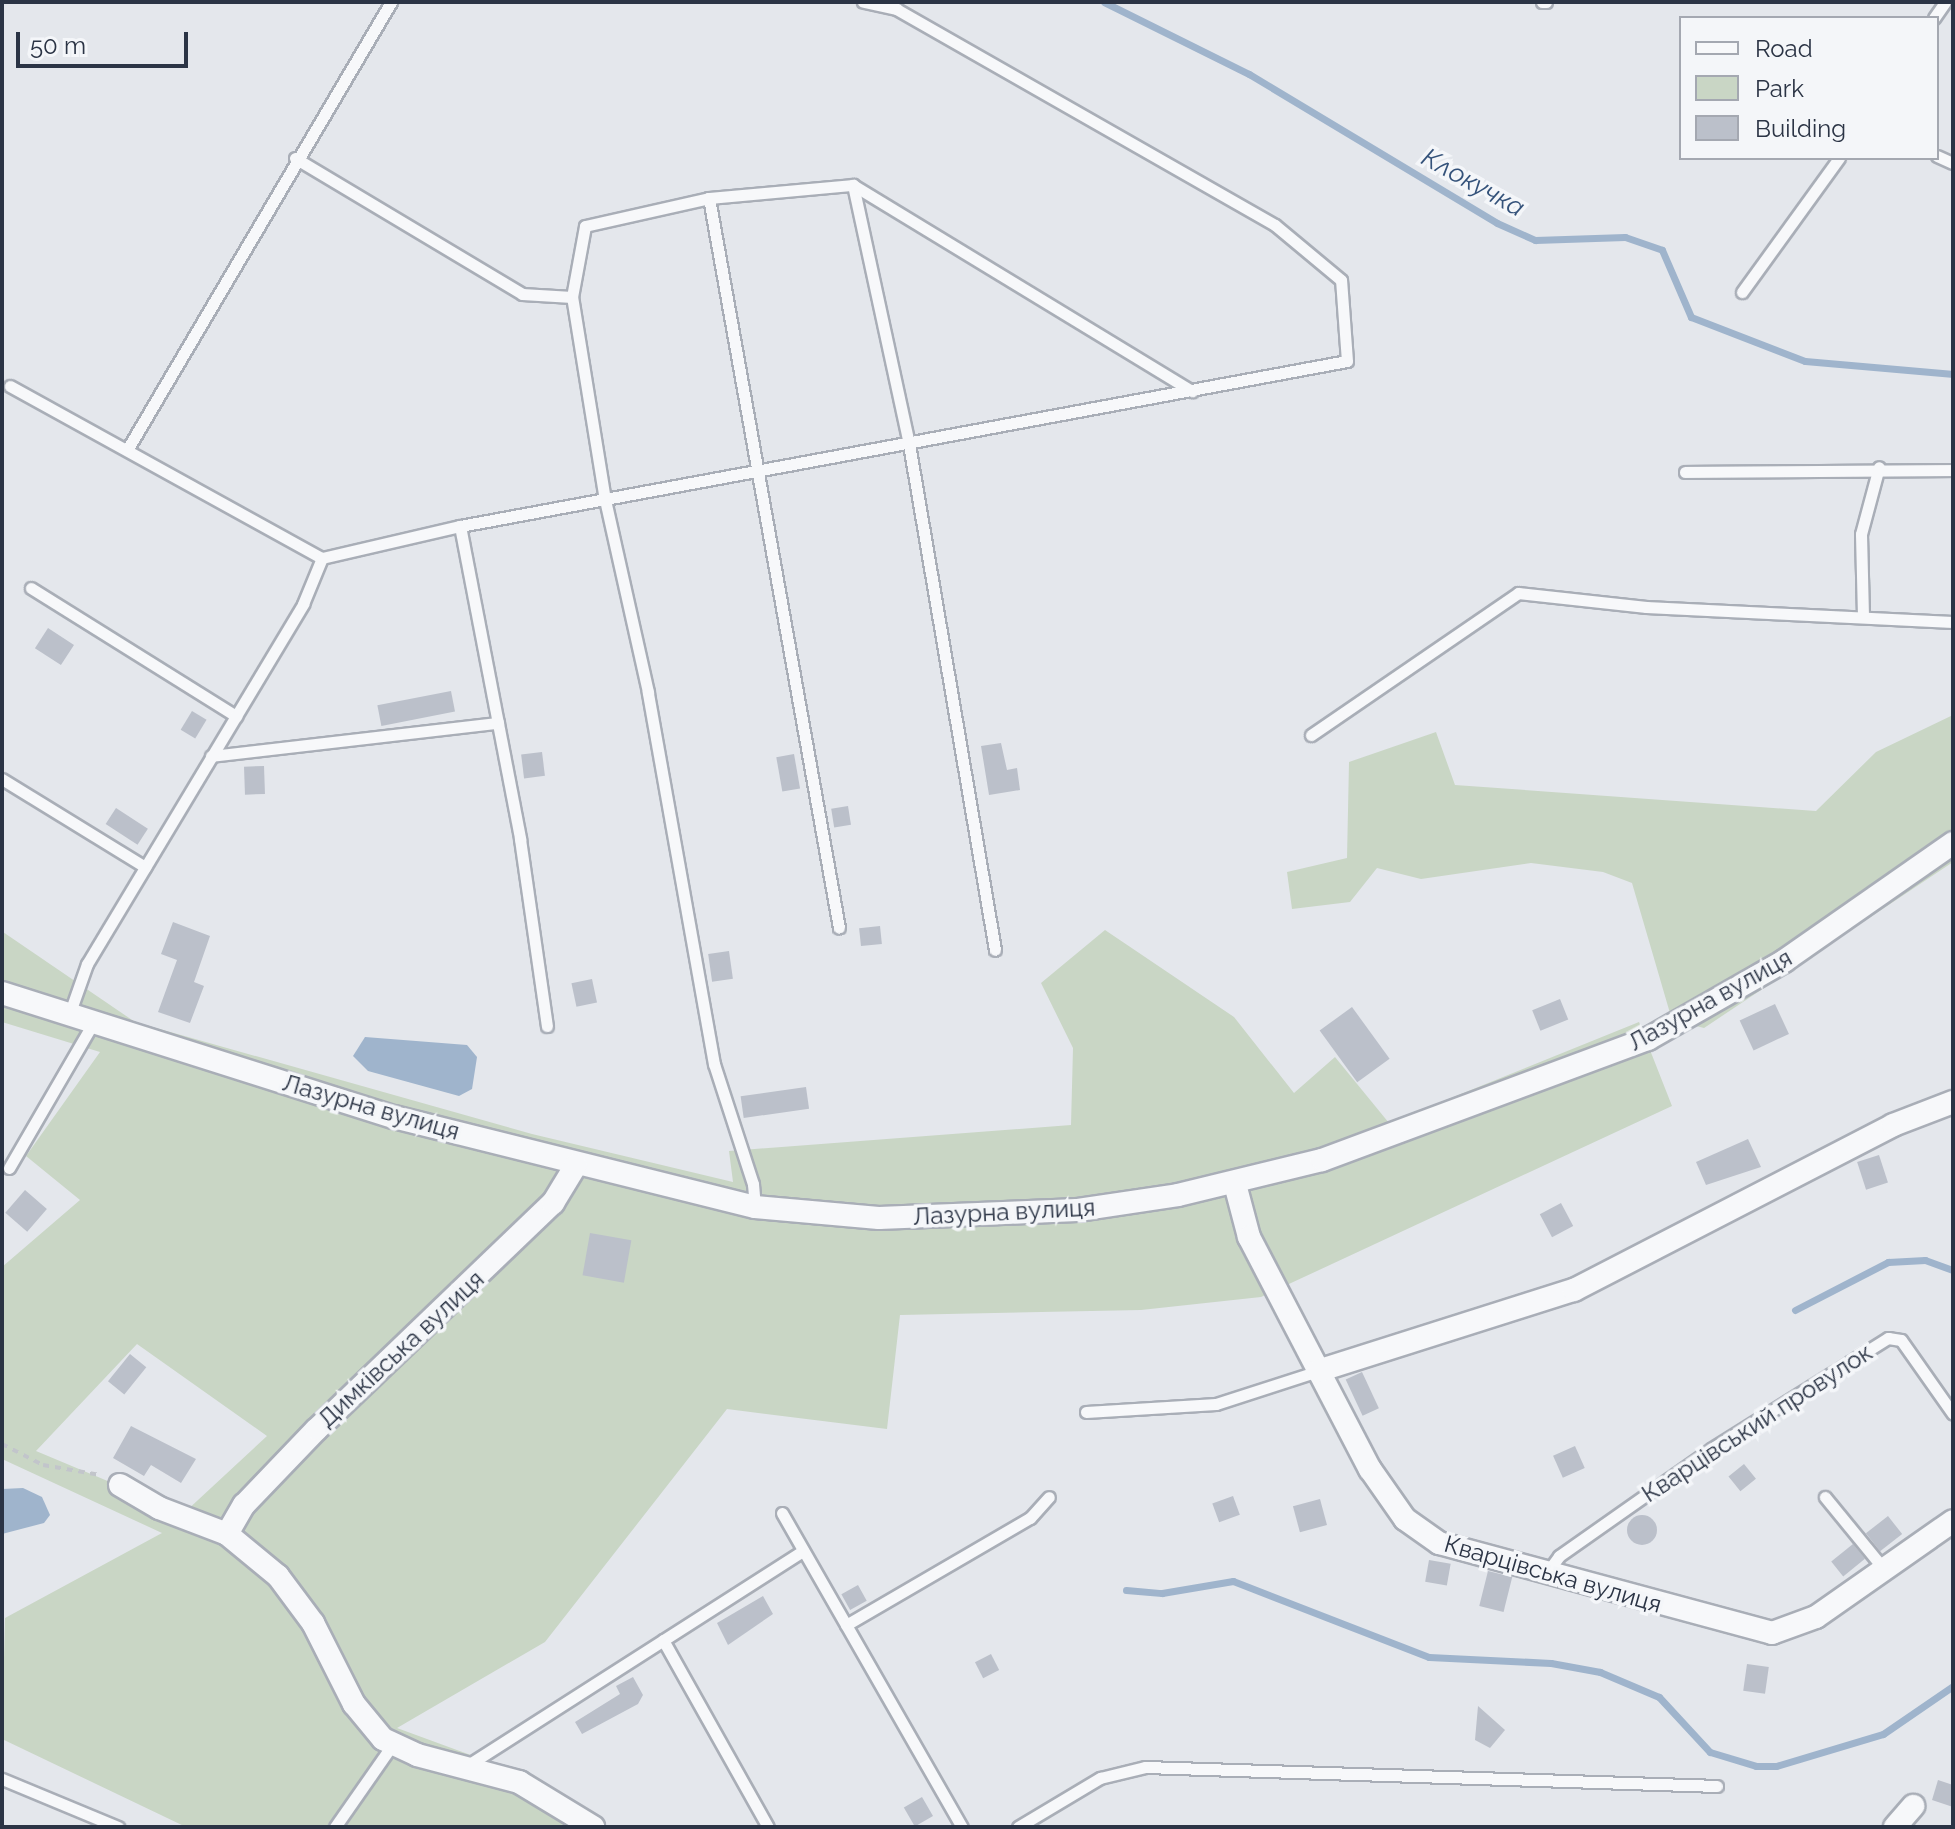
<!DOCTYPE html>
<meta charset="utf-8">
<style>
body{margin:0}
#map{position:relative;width:1955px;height:1829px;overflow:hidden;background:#e4e7ec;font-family:Raleway,sans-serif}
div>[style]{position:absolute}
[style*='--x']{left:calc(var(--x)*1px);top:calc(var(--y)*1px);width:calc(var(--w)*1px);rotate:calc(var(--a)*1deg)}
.green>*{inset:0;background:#c9d6c5}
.water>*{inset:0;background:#9fb4cc}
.stream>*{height:7px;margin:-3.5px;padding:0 3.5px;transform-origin:3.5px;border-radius:3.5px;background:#9fb4cc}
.building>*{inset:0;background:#bbc0ca;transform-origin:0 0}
.round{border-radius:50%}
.path>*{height:4px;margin-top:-2px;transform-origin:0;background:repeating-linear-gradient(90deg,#c2c5cb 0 6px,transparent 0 12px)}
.roads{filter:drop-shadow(2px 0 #a9aeb7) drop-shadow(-2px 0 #a9aeb7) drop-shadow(0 2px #a9aeb7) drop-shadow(0 -2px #a9aeb7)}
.lane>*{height:11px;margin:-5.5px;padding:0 5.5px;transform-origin:5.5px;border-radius:5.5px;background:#f7f8fa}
.street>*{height:22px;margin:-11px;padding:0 11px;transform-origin:11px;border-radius:11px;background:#f7f8fa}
span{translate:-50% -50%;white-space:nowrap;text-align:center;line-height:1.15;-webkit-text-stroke:7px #f4f6f9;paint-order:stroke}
.street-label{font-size:24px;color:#2b3445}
.water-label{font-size:26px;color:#34527a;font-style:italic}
.frame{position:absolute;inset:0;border:4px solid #2b3445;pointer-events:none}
.legend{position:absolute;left:1679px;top:16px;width:260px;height:144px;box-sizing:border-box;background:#f4f6f9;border:2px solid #a4a8b1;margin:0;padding:10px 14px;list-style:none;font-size:24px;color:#2b3445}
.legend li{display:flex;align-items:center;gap:16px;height:40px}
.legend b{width:40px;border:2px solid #a4a8b1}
.scale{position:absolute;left:16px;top:32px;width:172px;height:36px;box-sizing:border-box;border:4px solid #2b3445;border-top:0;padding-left:10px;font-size:24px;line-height:28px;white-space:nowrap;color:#2b3445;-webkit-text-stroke:6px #f4f6f9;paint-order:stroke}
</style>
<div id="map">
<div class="green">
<i style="clip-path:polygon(1953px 715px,1953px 862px,1704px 1028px,1672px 1020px,1632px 883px,1603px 872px,1531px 863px,1421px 879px,1377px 868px,1350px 902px,1292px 909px,1287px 872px,1347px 858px,1349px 762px,1436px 732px,1455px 785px,1816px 811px,1876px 752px)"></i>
<i style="clip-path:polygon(evenodd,2px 922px,3px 932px,135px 1022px,532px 1134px,733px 1182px,729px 1151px,1071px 1125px,1073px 1048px,1041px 983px,1105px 930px,1234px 1017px,1294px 1093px,1335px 1057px,1389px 1123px,1639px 1022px,1672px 1106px,1261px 1297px,1141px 1310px,900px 1315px,887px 1429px,727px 1409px,545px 1642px,397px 1728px,536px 1779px,608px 1827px,186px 1827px,2px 1739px,5px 1618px,162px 1533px,2px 1459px,2px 1267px,80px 1200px,26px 1156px,100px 1052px,2px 1022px,2px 922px,137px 1344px,267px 1436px,184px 1513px,36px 1451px,137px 1344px)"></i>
</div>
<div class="water">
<i style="clip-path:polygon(365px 1037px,467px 1045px,477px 1057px,472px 1089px,459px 1096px,368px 1071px,353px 1056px)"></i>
<i style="clip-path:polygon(23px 1488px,42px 1497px,50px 1515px,44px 1523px,2px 1534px,2px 1489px)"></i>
</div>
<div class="stream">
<i style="--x:1104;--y:2;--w:162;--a:26.4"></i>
<i style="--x:1249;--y:74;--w:289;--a:31"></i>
<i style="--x:1497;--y:223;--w:42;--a:24.1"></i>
<i style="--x:1535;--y:240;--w:90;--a:-1.9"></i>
<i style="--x:1625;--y:237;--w:39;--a:19"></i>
<i style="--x:1662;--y:250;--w:73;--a:66.6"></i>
<i style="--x:1691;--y:317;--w:122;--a:21.1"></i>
<i style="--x:1805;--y:361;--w:149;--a:5"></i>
<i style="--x:1795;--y:1310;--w:105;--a:-27.3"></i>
<i style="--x:1888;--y:1262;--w:37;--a:-3"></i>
<i style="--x:1925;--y:1260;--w:30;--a:20"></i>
<i style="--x:1126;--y:1590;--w:36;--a:5"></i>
<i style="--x:1162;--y:1593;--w:72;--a:-9.6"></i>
<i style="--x:1233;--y:1581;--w:210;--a:21.2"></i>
<i style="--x:1429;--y:1657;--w:122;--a:2.8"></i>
<i style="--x:1551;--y:1663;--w:50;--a:10.4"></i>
<i style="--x:1600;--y:1672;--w:64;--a:23"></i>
<i style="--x:1659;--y:1697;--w:75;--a:47.2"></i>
<i style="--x:1710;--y:1752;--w:48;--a:16.9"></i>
<i style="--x:1756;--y:1766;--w:20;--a:0"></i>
<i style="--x:1776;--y:1766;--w:112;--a:-16.7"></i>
<i style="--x:1883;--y:1734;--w:85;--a:-34.4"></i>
</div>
<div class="building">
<i style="left:48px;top:628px;width:31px;height:24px;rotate:33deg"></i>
<i style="left:451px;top:691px;width:21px;height:75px;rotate:79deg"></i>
<i style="left:192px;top:711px;width:17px;height:22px;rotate:31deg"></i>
<i style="clip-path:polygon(1001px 743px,1007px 770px,1017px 768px,1020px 790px,989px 795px,981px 746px)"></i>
<i style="left:542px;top:752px;width:24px;height:21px;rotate:83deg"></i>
<i style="left:794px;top:754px;width:35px;height:18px;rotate:80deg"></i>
<i style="left:264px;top:766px;width:28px;height:20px;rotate:88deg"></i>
<i style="left:848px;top:806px;width:19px;height:17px;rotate:81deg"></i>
<i style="left:116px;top:808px;width:38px;height:19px;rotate:33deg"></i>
<i style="clip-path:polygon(173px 922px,210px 936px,194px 982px,204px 986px,190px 1023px,158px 1012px,177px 960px,161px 954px)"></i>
<i style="left:880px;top:926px;width:18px;height:21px;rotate:84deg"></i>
<i style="left:729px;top:951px;width:28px;height:21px;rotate:82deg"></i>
<i style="left:592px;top:979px;width:24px;height:21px;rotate:78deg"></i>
<i style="left:1560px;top:999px;width:22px;height:30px;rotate:68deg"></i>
<i style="left:1775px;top:1004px;width:33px;height:39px;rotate:65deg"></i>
<i style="left:1352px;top:1007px;width:64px;height:40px;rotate:54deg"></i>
<i style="left:806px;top:1087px;width:22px;height:66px;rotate:82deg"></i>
<i style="clip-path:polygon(1748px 1139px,1761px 1167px,1706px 1185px,1696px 1162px)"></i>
<i style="left:1879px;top:1155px;width:29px;height:23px;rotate:72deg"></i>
<i style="left:25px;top:1190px;width:29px;height:30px;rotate:41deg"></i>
<i style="left:1561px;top:1203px;width:26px;height:24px;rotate:62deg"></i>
<i style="left:590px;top:1233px;width:42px;height:43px;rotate:10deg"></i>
<i style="left:130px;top:1354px;width:21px;height:35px;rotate:39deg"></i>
<i style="left:1362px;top:1372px;width:40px;height:18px;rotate:65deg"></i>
<i style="clip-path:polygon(131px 1426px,196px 1459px,181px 1483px,151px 1465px,144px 1476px,113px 1458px)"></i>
<i style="left:1575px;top:1446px;width:24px;height:24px;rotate:66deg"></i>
<i style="left:1744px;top:1464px;width:19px;height:20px;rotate:51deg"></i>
<i style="left:1233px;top:1496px;width:20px;height:22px;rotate:70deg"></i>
<i style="left:1320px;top:1499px;width:27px;height:28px;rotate:75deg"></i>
<i class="round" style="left:1627px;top:1515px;width:30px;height:30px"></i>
<i style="left:1888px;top:1516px;width:23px;height:28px;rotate:52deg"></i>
<i style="left:1853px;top:1544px;width:19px;height:28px;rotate:51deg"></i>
<i style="left:1429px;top:1560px;width:22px;height:22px;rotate:10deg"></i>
<i style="left:1488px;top:1571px;width:25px;height:36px;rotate:14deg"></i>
<i style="left:858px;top:1585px;width:18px;height:19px;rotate:61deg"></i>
<i style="clip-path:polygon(763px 1596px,773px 1614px,728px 1645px,717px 1623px)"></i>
<i style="left:991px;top:1654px;width:18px;height:18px;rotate:63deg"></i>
<i style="left:1747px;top:1664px;width:22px;height:27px;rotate:8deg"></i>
<i style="clip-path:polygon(633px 1677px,643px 1695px,638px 1704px,582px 1734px,575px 1722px,620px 1694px,616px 1686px)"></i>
<i style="clip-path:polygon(1478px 1706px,1505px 1730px,1490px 1748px,1475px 1740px)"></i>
<i style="clip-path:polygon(1938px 1780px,1953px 1785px,1953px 1807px,1932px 1800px)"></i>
<i style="left:922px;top:1797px;width:22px;height:21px;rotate:60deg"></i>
</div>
<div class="path">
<i style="--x:2;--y:1444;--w:46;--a:27.1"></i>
<i style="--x:43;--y:1465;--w:58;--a:10"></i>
</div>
<div class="roads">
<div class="lane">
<i style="--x:1542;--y:2;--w:4;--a:0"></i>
<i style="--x:1934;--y:18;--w:19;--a:-55"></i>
<i style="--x:1937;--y:156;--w:17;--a:24"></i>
<i style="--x:295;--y:158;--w:265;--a:30.9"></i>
<i style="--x:522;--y:294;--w:50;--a:3.4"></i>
<i style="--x:853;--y:185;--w:265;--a:77.8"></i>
<i style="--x:909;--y:444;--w:513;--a:80.35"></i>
<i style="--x:709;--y:198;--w:741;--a:79.9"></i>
<i style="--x:1742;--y:292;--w:165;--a:-54.1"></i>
<i style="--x:10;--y:386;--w:356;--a:28.9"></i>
<i style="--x:127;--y:450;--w:520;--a:-59.49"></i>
<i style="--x:1685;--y:472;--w:268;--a:-0.4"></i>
<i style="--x:460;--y:526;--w:319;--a:79.1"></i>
<i style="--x:520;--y:839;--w:189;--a:81.8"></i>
<i style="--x:31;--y:588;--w:242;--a:32"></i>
<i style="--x:1863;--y:616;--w:82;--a:-91.4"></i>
<i style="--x:1861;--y:534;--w:69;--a:-75"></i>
<i style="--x:1311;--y:735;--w:251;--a:-34.4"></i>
<i style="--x:1518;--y:593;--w:129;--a:6.2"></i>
<i style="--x:1646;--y:607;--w:307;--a:2.8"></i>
<i style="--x:211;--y:756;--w:289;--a:-6.6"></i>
<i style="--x:2;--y:779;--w:168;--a:31.6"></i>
<i style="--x:69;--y:1015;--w:54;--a:-70.6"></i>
<i style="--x:87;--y:964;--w:420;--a:-59"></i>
<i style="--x:303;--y:604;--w:50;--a:-67.6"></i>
<i style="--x:322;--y:558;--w:142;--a:-13.1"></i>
<i style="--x:460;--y:526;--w:902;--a:-10.54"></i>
<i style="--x:1347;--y:361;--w:81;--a:-94.2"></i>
<i style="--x:1341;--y:280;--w:86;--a:-140.2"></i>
<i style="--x:1275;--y:225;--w:435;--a:-150.3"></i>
<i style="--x:897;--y:9;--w:35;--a:-168"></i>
<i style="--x:9;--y:1168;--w:168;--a:-59.9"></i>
<i style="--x:755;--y:1207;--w:23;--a:-95"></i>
<i style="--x:753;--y:1184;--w:126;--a:-108"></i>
<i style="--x:714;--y:1064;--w:378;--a:-100.1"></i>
<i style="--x:648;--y:692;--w:197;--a:-102.6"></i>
<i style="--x:605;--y:500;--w:206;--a:-99.2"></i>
<i style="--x:572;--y:297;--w:72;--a:-79.6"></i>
<i style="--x:585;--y:226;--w:127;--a:-12.7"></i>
<i style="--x:709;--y:198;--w:145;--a:-5.2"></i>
<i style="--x:853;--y:185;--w:397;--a:31.3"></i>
<i style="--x:1086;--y:1412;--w:130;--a:-3.5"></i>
<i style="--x:1216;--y:1404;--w:107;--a:-17.9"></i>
<i style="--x:1825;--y:1497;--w:93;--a:50.7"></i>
<i style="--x:782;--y:1513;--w:362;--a:60.2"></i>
<i style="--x:1546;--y:1574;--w:22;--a:-54"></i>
<i style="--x:1559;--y:1556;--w:186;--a:-35.1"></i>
<i style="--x:1711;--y:1449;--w:209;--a:-32.1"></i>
<i style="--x:1888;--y:1338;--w:13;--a:9"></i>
<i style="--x:1901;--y:1340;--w:90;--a:54.9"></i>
<i style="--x:846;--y:1625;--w:213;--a:-30.2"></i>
<i style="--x:1030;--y:1518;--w:28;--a:-48"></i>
<i style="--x:663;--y:1640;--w:214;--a:60.7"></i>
<i style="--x:465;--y:1767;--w:401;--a:-32.6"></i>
<i style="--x:2;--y:1779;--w:126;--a:22.5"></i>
<i style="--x:335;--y:1827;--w:101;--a:-55.1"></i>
<i style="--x:1018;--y:1827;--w:96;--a:-30.9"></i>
<i style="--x:1100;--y:1778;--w:46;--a:-13.7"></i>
<i style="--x:1145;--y:1767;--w:572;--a:1.9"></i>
</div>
<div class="street">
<i style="--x:2;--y:993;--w:411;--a:17.6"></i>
<i style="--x:394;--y:1117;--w:372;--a:14"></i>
<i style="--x:755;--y:1207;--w:124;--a:5.1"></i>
<i style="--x:879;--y:1218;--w:199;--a:-2.3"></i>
<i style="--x:1078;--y:1210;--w:101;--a:-8.5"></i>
<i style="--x:1178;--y:1195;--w:148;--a:-13.7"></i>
<i style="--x:1322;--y:1160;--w:348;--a:-20.4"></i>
<i style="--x:1648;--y:1039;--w:157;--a:-29.8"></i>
<i style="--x:1784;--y:961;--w:206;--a:-34.9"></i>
<i style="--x:1235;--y:1184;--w:55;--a:75.2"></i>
<i style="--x:1249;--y:1237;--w:262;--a:62.5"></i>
<i style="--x:1370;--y:1469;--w:61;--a:55"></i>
<i style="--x:1405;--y:1519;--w:42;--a:35.2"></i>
<i style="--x:1439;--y:1543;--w:345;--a:15.1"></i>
<i style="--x:1772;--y:1633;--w:47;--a:-20"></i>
<i style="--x:1816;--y:1617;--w:167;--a:-35"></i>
<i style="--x:1318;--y:1371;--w:269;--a:-17.6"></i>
<i style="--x:1574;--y:1290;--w:359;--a:-27.3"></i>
<i style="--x:1893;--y:1125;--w:64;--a:-21"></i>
<i style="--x:120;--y:1485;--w:45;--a:30.5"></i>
<i style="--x:159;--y:1508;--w:73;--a:20.9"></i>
<i style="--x:227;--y:1534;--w:66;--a:39.5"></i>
<i style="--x:278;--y:1576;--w:59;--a:53.3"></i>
<i style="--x:313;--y:1623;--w:91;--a:63.2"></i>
<i style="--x:354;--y:1704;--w:45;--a:50.4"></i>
<i style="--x:383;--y:1739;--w:38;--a:25"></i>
<i style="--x:417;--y:1755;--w:106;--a:14.8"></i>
<i style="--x:519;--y:1782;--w:87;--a:31.3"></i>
<i style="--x:227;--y:1534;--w:34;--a:-60"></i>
<i style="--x:244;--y:1505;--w:105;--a:-46.2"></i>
<i style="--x:317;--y:1429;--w:327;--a:-43.8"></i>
<i style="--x:553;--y:1203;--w:44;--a:-58.8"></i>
<i style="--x:1895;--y:1827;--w:28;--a:-49"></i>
</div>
</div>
<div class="street-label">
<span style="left:1710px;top:1000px;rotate:-29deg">Лазурна вулиця</span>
<span style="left:371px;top:1107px;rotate:16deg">Лазурна вулиця</span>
<span style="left:1004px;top:1212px;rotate:-3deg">Лазурна вулиця</span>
<span style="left:401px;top:1349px;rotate:-43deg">Димківська вулиця</span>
<span style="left:1757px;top:1423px;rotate:-33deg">Кварцівський провулок</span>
<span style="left:1553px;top:1574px;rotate:16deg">Кварцівська вулиця</span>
</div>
<div class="water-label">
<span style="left:1473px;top:183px;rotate:29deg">Клокучка</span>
</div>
<div class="frame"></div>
<ul class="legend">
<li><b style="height:10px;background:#f7f8fa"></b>Road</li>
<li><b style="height:22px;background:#c9d6c5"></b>Park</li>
<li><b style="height:22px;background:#bbc0ca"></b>Building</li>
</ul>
<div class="scale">50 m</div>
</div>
